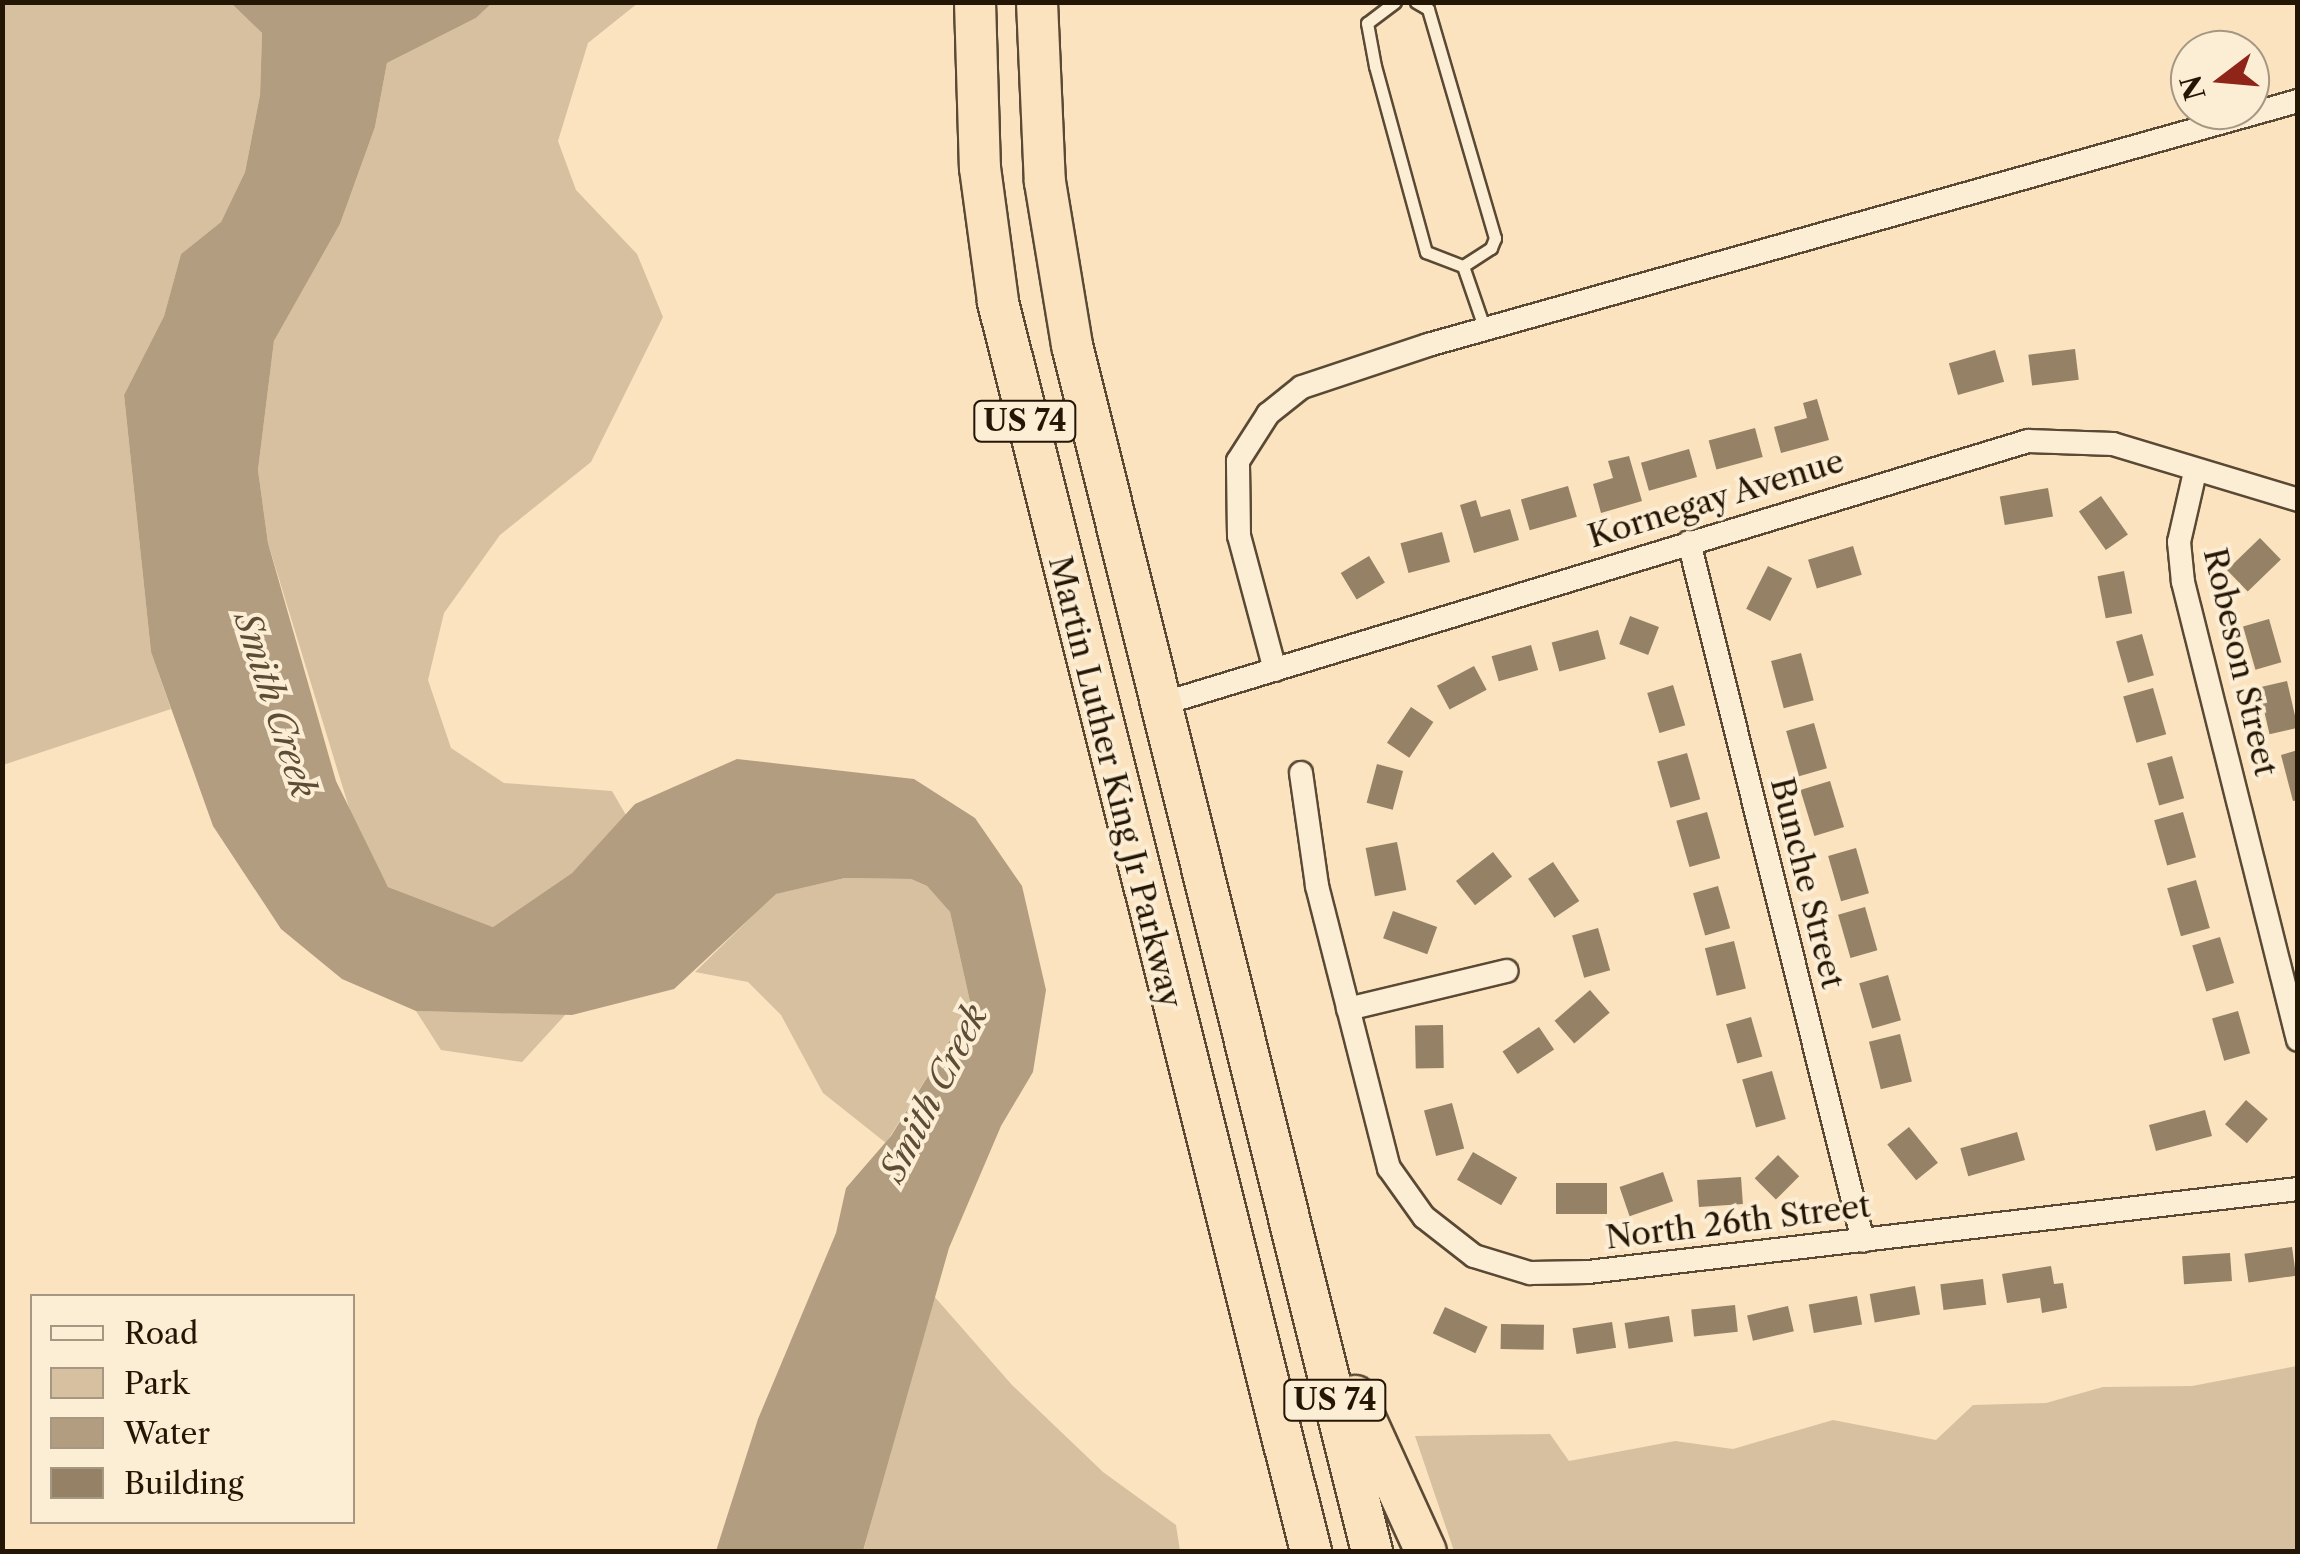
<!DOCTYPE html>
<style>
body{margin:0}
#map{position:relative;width:2300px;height:1554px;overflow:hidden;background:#fbe3bf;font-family:"Libre Caslon Text",serif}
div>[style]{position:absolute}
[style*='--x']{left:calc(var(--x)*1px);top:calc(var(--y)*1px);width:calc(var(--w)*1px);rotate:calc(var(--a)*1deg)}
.green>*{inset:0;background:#d6c09f}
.water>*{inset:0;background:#b29d80}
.building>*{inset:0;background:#948166;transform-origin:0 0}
.roads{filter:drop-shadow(2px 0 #5a4934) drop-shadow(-2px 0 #5a4934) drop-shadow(0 2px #5a4934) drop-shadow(0 -2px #5a4934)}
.service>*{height:11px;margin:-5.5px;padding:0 5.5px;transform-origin:5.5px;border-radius:5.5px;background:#fcedd5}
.minor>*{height:22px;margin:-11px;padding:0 11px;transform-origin:11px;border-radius:11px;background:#fcedd5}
.motorway>*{height:40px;margin:-20px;padding:0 20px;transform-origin:20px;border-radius:20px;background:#fbe3bf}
span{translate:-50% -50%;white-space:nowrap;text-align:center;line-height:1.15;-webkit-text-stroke:8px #fcedd5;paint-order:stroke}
.shield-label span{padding:2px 8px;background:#fcedd5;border:2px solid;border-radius:8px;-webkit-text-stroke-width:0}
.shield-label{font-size:30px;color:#241605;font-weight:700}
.street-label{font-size:32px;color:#241605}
.water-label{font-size:35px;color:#5d4c36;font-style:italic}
.frame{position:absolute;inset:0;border:5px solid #241605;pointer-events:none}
.legend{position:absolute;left:30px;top:1294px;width:325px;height:230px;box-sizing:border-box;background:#fcedd5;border:2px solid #a69782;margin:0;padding:12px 18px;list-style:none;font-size:30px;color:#241605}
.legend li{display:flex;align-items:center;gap:20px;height:50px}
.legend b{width:50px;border:2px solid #a69782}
.north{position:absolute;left:2170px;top:30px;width:100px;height:100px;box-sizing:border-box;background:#fcedd5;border:2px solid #a69782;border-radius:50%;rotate:254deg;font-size:28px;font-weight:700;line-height:40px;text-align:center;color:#241605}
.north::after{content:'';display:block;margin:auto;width:35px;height:45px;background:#8f2418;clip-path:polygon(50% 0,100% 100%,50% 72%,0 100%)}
</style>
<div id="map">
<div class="green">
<i style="clip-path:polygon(3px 3px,231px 3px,262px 33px,260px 95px,245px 172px,221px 222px,181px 254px,164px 316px,124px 395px,151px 652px,171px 709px,3px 765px)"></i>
<i style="clip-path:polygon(492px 3px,638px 3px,588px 43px,558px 141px,576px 190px,637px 254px,663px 317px,591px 462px,500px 535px,444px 613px,428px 680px,451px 748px,504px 783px,612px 791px,626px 815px,572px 873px,493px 927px,388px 887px,354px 824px,268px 543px,258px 470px,274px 341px,340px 224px,375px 127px,387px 63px,476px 18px)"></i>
<i style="clip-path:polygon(845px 878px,911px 879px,927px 886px,950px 912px,971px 1006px,886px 1143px,823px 1093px,781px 1015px,748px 982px,695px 972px,775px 894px)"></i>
<i style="clip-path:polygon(416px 1011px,566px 1014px,522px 1062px,441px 1050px)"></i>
<i style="clip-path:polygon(933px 1295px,1012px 1385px,1103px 1472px,1176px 1525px,1180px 1551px,863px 1552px)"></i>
<i style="clip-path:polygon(2297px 1366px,2297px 1551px,1454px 1551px,1415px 1436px,1550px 1434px,1569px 1461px,1675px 1441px,1733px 1449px,1833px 1420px,1936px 1440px,1973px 1405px,2046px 1403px,2103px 1387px,2192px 1386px)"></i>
</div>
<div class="water">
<i style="clip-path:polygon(231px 3px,492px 3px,476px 18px,387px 63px,375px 127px,340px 224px,274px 341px,258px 470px,268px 543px,336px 781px,388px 887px,493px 927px,572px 873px,635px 804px,737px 759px,914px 779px,975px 818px,1022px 886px,1046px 990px,1033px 1072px,1001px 1126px,949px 1248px,863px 1551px,716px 1551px,758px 1419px,836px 1233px,846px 1188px,891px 1136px,971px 1006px,950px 912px,927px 886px,911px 879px,845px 878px,776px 894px,674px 989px,572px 1015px,416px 1011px,342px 979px,281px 929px,213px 826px,151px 652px,124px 395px,164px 316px,181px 254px,221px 222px,245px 172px,260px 95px,262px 33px)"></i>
</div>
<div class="building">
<i style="left:2075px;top:349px;width:31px;height:47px;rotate:83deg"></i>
<i style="left:1995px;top:350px;width:33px;height:48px;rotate:74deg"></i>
<i style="clip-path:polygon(1817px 399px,1829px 440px,1781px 453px,1774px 427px,1807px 418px,1803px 403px)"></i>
<i style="left:1755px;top:428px;width:30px;height:48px;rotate:75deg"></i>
<i style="left:1689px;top:449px;width:29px;height:50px;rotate:74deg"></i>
<i style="clip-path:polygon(1629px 456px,1642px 501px,1601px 513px,1593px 484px,1613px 478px,1608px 461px)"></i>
<i style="left:1568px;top:486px;width:32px;height:49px;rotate:74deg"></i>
<i style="left:2048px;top:488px;width:29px;height:49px;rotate:80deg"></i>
<i style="left:2101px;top:496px;width:47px;height:27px;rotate:55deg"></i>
<i style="clip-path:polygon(1476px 500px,1481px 517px,1510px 509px,1519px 540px,1474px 553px,1460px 505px)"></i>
<i style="left:1442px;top:532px;width:31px;height:43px;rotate:75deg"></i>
<i style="left:2260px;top:538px;width:30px;height:46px;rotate:46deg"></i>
<i style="left:1853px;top:546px;width:30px;height:47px;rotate:73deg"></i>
<i style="left:1369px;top:556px;width:31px;height:33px;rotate:59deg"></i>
<i style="left:1768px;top:566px;width:27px;height:48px;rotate:27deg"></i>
<i style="left:2124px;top:571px;width:43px;height:27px;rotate:79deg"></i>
<i style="left:1630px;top:616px;width:31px;height:30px;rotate:21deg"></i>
<i style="left:2269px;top:619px;width:45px;height:27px;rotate:74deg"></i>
<i style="left:1598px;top:630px;width:30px;height:48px;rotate:75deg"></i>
<i style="left:2142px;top:634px;width:43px;height:27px;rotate:74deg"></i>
<i style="left:1531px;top:645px;width:26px;height:41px;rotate:74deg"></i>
<i style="left:1801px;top:653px;width:49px;height:31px;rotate:75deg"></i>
<i style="left:1474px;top:666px;width:27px;height:42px;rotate:62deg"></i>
<i style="left:2287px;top:681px;width:48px;height:29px;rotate:77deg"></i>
<i style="left:1673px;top:685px;width:42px;height:27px;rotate:73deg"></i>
<i style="left:2153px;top:688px;width:48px;height:31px;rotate:74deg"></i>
<i style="left:1411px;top:707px;width:27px;height:43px;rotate:34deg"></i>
<i style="left:1814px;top:723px;width:47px;height:29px;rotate:74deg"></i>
<i style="clip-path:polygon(2298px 750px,2298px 800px,2293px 801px,2281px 755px)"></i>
<i style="left:1687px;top:753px;width:48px;height:31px;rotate:74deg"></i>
<i style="left:2172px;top:756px;width:44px;height:26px;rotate:74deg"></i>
<i style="left:1377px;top:764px;width:27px;height:40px;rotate:15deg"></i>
<i style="left:1830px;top:781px;width:48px;height:31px;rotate:73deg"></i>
<i style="left:1707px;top:812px;width:48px;height:32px;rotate:74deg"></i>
<i style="left:2183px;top:812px;width:47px;height:30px;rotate:74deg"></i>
<i style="left:1397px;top:842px;width:49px;height:32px;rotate:79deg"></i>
<i style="left:1856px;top:848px;width:47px;height:29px;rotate:74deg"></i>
<i style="left:1493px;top:852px;width:31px;height:47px;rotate:52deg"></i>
<i style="left:1553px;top:862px;width:47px;height:30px;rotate:56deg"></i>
<i style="left:2196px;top:880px;width:50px;height:30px;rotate:74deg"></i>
<i style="left:1718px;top:886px;width:44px;height:26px;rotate:74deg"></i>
<i style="left:1865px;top:907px;width:45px;height:28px;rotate:74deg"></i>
<i style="left:1393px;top:911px;width:47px;height:29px;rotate:20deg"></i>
<i style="left:1598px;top:928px;width:44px;height:27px;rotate:74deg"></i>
<i style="left:2220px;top:937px;width:48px;height:29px;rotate:73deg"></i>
<i style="left:1734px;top:941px;width:49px;height:30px;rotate:76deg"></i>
<i style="left:1888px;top:975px;width:47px;height:30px;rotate:74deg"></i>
<i style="left:1590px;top:990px;width:30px;height:47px;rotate:49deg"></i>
<i style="left:2238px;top:1011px;width:44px;height:27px;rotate:74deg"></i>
<i style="left:1751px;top:1017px;width:41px;height:26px;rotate:74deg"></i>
<i style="left:1443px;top:1025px;width:43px;height:28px;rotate:89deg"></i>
<i style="left:1539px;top:1027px;width:27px;height:44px;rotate:56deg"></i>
<i style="left:1900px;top:1034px;width:49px;height:32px;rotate:76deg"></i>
<i style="left:1772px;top:1071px;width:50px;height:31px;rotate:74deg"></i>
<i style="left:2246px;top:1100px;width:29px;height:32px;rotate:41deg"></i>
<i style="left:1452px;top:1103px;width:47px;height:29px;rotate:75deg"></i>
<i style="left:2205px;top:1110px;width:27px;height:58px;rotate:75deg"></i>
<i style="left:1909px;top:1127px;width:46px;height:28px;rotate:51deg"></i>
<i style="left:2017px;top:1132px;width:29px;height:59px;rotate:74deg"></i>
<i style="left:1473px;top:1152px;width:51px;height:32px;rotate:30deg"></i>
<i style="left:1778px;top:1155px;width:30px;height:33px;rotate:45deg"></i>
<i style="left:1663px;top:1172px;width:31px;height:46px;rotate:71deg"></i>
<i style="left:1741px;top:1177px;width:27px;height:44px;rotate:86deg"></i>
<i style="left:1607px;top:1183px;width:31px;height:51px;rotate:90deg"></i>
<i style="left:2292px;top:1247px;width:29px;height:48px;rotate:82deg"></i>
<i style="left:2230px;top:1253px;width:28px;height:48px;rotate:86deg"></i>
<i style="clip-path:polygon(2051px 1266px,2054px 1284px,2063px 1283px,2067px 1308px,2042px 1313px,2040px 1298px,2007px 1303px,2002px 1274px)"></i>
<i style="left:1983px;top:1279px;width:26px;height:43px;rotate:83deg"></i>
<i style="left:1915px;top:1286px;width:29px;height:46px;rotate:80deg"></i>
<i style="left:1857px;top:1296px;width:29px;height:49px;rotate:80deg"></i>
<i style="left:1735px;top:1305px;width:27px;height:44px;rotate:84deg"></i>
<i style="left:1788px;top:1306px;width:26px;height:42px;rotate:77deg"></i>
<i style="left:1445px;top:1307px;width:47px;height:29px;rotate:25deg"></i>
<i style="left:1669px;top:1316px;width:26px;height:45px;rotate:81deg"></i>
<i style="left:1612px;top:1322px;width:26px;height:40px;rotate:81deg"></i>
<i style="left:1501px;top:1324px;width:43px;height:25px;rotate:1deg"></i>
</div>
<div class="roads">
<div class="service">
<i style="--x:1395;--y:2;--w:35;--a:143"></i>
<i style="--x:1367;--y:23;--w:44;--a:79.5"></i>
<i style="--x:1375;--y:66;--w:193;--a:74.7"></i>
<i style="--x:1426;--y:252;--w:40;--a:21"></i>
<i style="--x:1416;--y:2;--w:14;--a:30"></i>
<i style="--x:1428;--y:9;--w:239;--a:73.7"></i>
<i style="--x:1495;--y:238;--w:11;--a:112"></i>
<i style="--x:1491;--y:248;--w:33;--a:147"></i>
<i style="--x:1463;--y:266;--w:68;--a:71"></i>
</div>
<div class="minor">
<i style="--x:2195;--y:472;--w:72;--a:102.9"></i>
<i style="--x:2179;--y:542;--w:40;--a:84.3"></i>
<i style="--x:2183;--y:582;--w:472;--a:75.9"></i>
<i style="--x:1689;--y:542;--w:720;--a:76.02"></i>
<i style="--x:1275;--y:670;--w:139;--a:-105"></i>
<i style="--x:1239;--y:536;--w:75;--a:-90.8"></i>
<i style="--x:1238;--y:461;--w:56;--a:-57.4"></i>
<i style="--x:1268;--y:414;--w:43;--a:-38.5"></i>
<i style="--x:1302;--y:387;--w:133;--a:-18.4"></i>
<i style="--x:1428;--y:345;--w:904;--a:-15.67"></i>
<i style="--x:1158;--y:705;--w:909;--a:-16.88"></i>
<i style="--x:2028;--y:441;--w:85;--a:2"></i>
<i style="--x:2113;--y:444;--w:193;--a:16.8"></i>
<i style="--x:1301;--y:773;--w:114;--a:81.9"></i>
<i style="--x:1317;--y:886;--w:291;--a:75.7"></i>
<i style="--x:1389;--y:1168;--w:60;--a:54.5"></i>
<i style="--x:1424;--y:1217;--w:63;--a:38"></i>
<i style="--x:1474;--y:1256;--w:59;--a:16.9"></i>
<i style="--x:1530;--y:1273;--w:58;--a:-1"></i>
<i style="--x:1588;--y:1272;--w:715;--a:-6.67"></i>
<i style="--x:1348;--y:1009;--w:163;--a:-13.5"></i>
</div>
<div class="motorway">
<i style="--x:975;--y:2;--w:166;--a:88.3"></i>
<i style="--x:980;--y:168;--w:135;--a:82.3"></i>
<i style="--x:998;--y:302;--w:1289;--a:75.94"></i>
<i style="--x:1037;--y:2;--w:180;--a:87.5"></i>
<i style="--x:1045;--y:182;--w:165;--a:80.6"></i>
<i style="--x:1072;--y:345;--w:1244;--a:76.04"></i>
<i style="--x:1355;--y:1396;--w:171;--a:65.5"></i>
</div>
</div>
<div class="shield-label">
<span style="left:1025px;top:421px">US 74</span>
<span style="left:1335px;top:1400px">US 74</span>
</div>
<div class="street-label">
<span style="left:1716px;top:499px;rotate:-17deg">Kornegay Avenue</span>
<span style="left:2240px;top:662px;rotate:77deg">Robeson Street</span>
<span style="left:1115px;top:782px;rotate:76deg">Martin Luther King Jr Parkway</span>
<span style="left:1807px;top:883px;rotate:76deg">Bunche Street</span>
<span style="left:1738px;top:1222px;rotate:-7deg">North 26th Street</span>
</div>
<div class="water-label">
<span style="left:275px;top:705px;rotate:72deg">Smith Creek</span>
<span style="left:934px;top:1093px;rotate:-63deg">Smith Creek</span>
</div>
<div class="frame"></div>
<ul class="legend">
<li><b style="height:12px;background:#fcedd5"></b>Road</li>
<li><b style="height:28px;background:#d6c09f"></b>Park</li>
<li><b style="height:28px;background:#b29d80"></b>Water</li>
<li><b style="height:28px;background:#948166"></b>Building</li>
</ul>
<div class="north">N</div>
</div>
